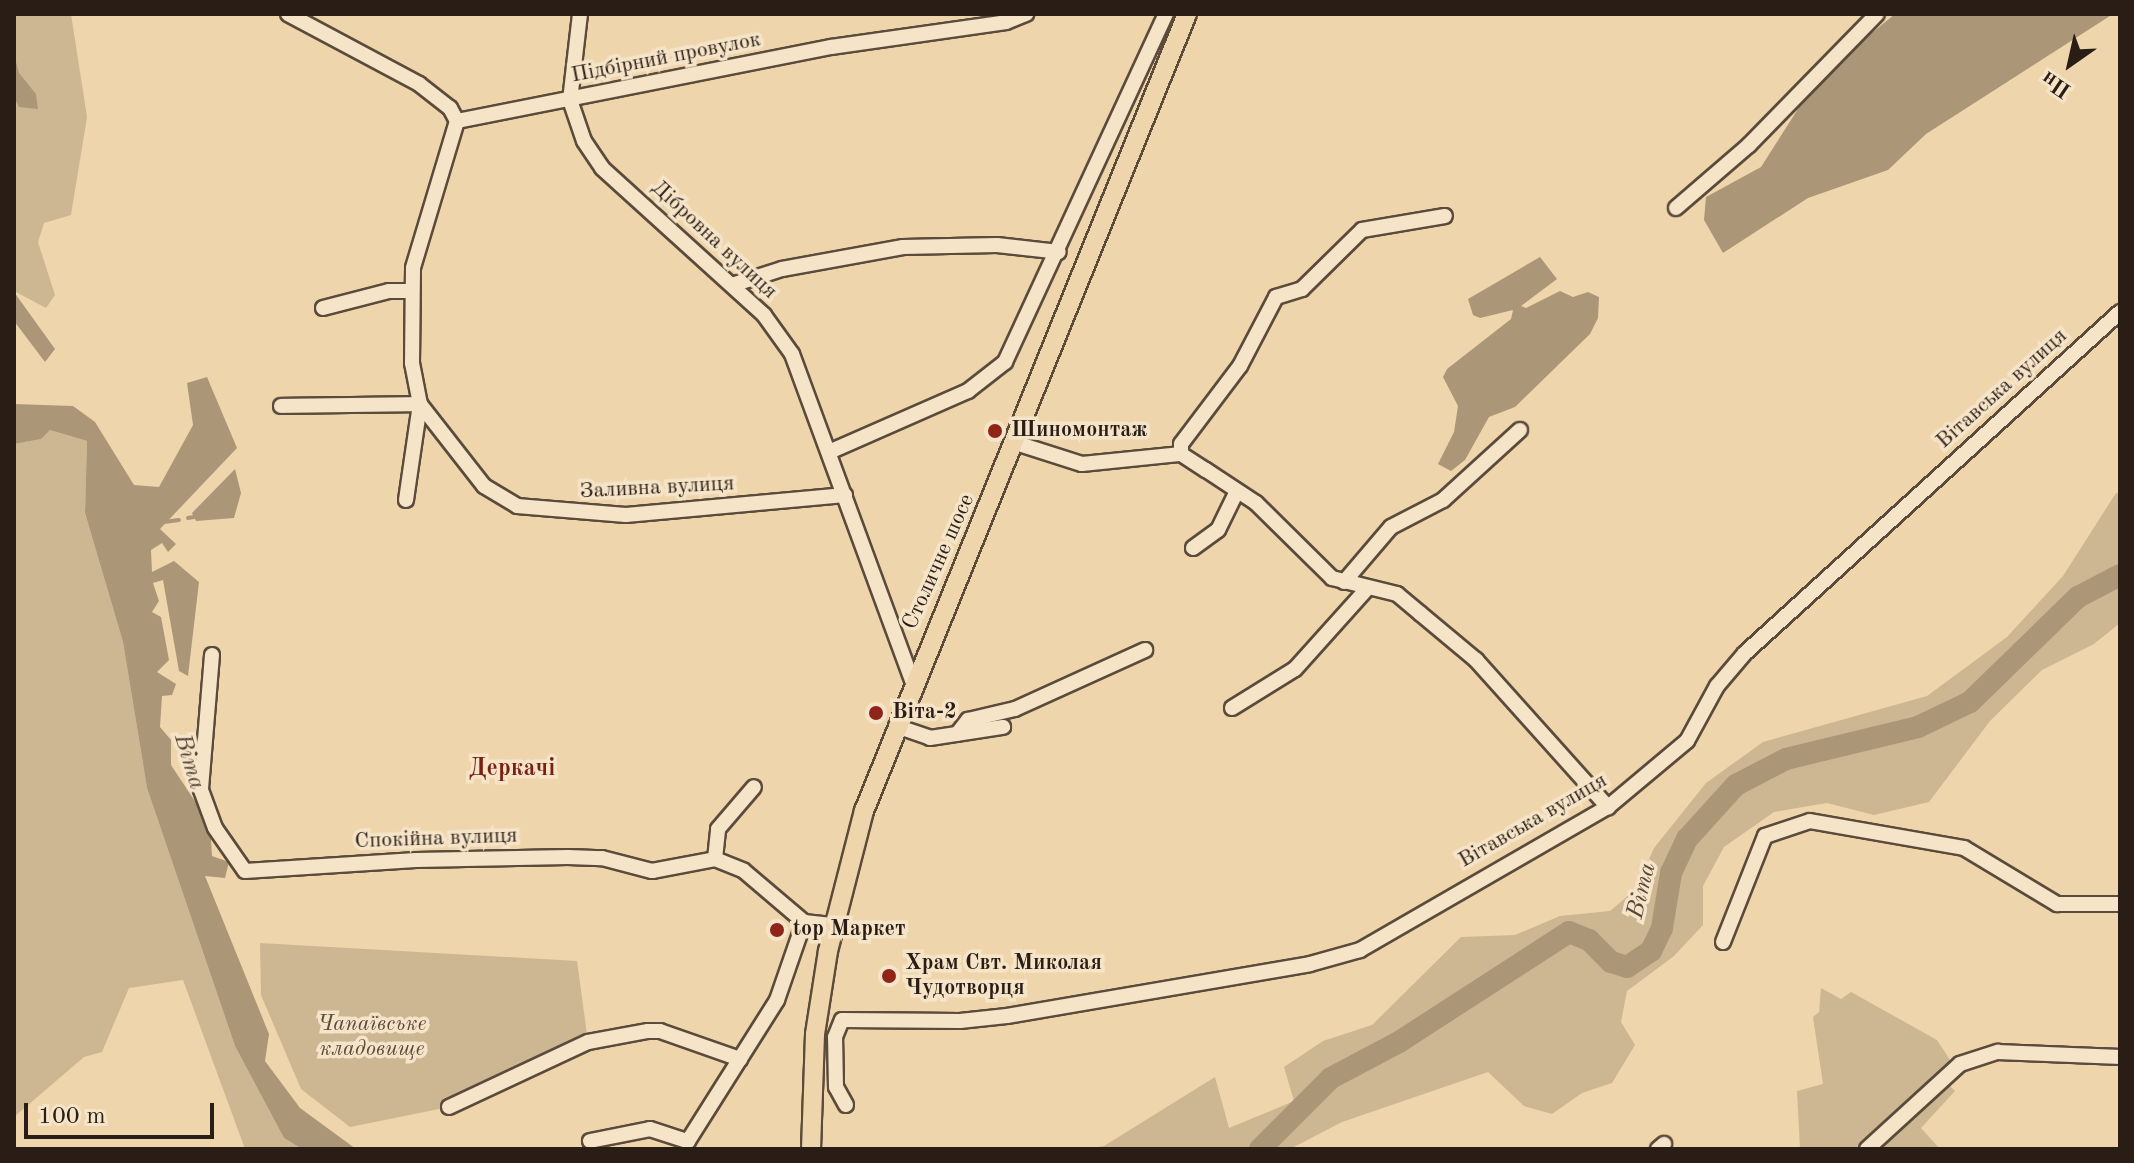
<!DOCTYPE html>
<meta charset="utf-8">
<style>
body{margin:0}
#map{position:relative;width:2134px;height:1163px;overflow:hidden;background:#efd5ab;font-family:"Old Standard TT",serif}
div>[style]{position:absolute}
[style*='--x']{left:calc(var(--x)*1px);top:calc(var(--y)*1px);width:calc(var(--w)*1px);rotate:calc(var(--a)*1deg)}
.green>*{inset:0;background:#cdb692}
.water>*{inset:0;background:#ac9678}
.stream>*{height:4px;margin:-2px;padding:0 2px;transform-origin:2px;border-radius:2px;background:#ac9678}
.river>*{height:22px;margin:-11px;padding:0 11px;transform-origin:11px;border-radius:11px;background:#ac9678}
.roads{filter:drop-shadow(2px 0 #5a4b3b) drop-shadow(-2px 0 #5a4b3b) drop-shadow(0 2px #5a4b3b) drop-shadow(0 -2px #5a4b3b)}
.minor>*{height:14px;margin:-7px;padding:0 7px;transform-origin:7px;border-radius:7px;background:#f5e4c8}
.major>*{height:18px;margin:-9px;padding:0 9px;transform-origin:9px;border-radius:9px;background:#efd5ab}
.dots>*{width:22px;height:22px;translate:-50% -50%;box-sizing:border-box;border:4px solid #f5e4c8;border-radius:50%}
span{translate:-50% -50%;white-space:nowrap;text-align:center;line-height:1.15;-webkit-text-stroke:7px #f5e4c8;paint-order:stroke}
.street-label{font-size:22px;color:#291d16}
.poi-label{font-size:22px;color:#291d16;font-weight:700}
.left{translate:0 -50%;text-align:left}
.park-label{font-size:22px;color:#5a4b3b;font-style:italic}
.water-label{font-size:24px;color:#574738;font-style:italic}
.neighbourhood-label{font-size:24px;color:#7a1f14;font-weight:700}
.frame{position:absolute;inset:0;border:16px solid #291d16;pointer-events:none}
.north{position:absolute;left:2030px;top:24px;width:80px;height:80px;-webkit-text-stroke:6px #f5e4c8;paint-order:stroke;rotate:214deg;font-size:22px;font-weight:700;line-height:32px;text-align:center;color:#291d16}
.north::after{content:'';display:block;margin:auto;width:28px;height:36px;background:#291d16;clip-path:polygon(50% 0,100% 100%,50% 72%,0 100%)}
.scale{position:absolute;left:24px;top:1103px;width:190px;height:36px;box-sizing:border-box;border:4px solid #291d16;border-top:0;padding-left:10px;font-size:24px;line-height:28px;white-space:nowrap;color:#291d16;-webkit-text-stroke:6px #f5e4c8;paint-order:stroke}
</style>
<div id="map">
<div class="green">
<i style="clip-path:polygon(14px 14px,71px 14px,87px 117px,71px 215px,44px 223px,38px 242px,55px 295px,46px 308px,14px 291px)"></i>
<i style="clip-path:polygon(50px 430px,87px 441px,85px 513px,123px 642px,147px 788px,235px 1046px,284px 1138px,302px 1149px,245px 1149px,183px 980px,129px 988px,102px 1052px,84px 1057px,14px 1117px,14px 444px,40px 439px)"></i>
<i style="clip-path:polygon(2116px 493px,2120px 494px,2120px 623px,2094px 644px,2042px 670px,1990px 721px,1929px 802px,1874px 815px,1827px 803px,1774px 812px,1724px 847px,1703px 886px,1703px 925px,1674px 956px,1627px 991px,1621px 1022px,1635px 1045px,1612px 1083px,1582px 1093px,1552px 1114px,1524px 1106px,1488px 1072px,1342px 1122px,1290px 1149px,1085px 1149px,1104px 1146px,1215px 1077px,1229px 1128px,1294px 1101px,1284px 1067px,1323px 1041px,1372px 1025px,1461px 937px,1515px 935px,1560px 916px,1610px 911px,1636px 889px,1654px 848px,1706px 783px,1763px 742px,1927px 696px,2007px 637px,2063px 576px)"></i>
<i style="clip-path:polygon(260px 943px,577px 961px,588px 1042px,449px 1107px,350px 1127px,301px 1089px,261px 995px)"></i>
<i style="clip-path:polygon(1821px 988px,1841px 999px,1851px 992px,1937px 1040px,1952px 1063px,1857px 1149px,1800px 1149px,1797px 1091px,1823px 1084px,1813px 1017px,1819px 1012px)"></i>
<i style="clip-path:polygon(1947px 1083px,1955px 1091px,1921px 1128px,1940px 1149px,1874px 1149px)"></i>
</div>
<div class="water">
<i style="clip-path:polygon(1895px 14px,2113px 14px,1926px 134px,1888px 170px,1808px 198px,1723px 253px,1704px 220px,1706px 197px,1761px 167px,1819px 76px)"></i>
<i style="clip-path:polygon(14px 55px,19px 73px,36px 94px,38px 109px,19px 107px,14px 97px)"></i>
<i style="clip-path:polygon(1540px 257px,1557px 279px,1521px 306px,1526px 308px,1560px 291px,1573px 297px,1588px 292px,1599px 297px,1598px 318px,1590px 334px,1515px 407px,1489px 417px,1465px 460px,1451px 471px,1438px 464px,1454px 432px,1458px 406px,1443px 377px,1447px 369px,1511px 319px,1513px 310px,1480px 318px,1473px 315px,1468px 299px)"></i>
<i style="clip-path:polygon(14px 292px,55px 349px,45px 362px,14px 321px)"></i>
<i style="clip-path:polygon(207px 377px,237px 448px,160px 529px,176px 544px,168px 552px,162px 543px,151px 550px,152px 572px,174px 561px,199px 582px,188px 676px,179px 671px,163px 580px,153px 583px,159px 601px,152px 612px,161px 617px,169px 660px,157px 672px,176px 684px,172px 695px,162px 696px,160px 727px,171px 740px,171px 765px,210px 824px,212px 856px,229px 862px,225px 878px,205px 876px,269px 1034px,265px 1061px,300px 1108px,356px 1149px,302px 1149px,284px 1138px,235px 1046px,147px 788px,123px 642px,85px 513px,87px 441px,50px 430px,41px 439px,14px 444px,14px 404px,73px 406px,95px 422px,134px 485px,159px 487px,193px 425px,187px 383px)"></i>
<i style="clip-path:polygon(235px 469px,241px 493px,234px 518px,196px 521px,192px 513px)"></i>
</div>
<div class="stream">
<i style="--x:188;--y:518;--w:6;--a:-9"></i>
<i style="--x:164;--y:522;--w:15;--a:-8"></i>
</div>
<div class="river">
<i style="--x:1260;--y:1149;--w:100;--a:-45"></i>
<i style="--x:1331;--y:1078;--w:77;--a:-27.9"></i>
<i style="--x:1399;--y:1042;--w:202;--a:-32.9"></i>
<i style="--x:1569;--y:932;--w:22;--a:22"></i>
<i style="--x:1589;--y:940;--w:31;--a:45"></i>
<i style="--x:1611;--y:962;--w:17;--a:17"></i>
<i style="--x:1627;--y:967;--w:29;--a:-34"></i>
<i style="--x:1651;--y:951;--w:25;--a:-64"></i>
<i style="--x:1662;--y:928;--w:56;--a:-80.7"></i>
<i style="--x:1671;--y:873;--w:38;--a:-65"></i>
<i style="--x:1687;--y:839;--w:73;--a:-47.8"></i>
<i style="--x:1736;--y:785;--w:56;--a:-27.5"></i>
<i style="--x:1786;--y:759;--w:136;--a:-13.6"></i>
<i style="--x:1918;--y:727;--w:58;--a:-25.7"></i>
<i style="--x:1970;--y:702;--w:151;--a:-44.2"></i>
<i style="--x:2078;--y:597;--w:47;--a:-27.6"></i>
</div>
<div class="roads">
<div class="minor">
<i style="--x:288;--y:14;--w:149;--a:28.1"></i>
<i style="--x:419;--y:84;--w:39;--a:38"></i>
<i style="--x:450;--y:108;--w:15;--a:62"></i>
<i style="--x:457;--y:121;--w:153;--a:106.7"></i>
<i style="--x:413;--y:268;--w:95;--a:90.6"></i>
<i style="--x:412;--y:363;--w:42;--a:79"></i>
<i style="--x:420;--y:404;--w:97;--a:98.3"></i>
<i style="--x:580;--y:14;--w:87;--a:96.6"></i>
<i style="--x:570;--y:100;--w:43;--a:71.1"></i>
<i style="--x:584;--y:141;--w:32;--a:56"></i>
<i style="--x:602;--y:168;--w:219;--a:42.2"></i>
<i style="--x:764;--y:315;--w:48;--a:54.3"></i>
<i style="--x:792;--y:354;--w:350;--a:69.8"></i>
<i style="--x:457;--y:121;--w:381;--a:-11.2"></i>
<i style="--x:831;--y:47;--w:177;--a:-8.1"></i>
<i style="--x:1006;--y:22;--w:22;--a:-22"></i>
<i style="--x:1676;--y:208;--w:96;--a:-40.8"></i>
<i style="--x:1749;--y:145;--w:183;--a:-45.7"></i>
<i style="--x:732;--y:285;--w:52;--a:-17.7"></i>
<i style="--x:782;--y:269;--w:123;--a:-10.3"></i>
<i style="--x:903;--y:247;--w:94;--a:-1.2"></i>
<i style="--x:997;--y:245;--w:62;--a:6.4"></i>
<i style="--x:323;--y:308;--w:68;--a:-14.4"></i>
<i style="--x:389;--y:291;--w:21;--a:0"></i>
<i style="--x:420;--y:404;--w:104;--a:52"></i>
<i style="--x:484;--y:486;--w:39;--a:31"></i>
<i style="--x:517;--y:506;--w:109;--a:4.7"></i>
<i style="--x:626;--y:515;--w:220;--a:-5.2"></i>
<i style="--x:281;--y:406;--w:139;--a:-0.8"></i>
<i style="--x:1016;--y:443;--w:69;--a:17.7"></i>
<i style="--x:1082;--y:464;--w:100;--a:-5.8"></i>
<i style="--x:1181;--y:454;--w:30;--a:33"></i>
<i style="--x:1206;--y:470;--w:60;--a:33.4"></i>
<i style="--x:1256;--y:503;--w:107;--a:44.6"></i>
<i style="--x:1332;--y:578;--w:67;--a:13.8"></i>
<i style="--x:1397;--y:594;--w:31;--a:40"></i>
<i style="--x:1421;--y:614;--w:72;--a:39.9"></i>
<i style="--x:1476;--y:660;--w:198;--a:48.1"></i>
<i style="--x:829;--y:452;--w:152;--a:-23.7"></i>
<i style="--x:968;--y:391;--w:47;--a:-38.1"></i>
<i style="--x:1005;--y:362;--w:383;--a:-65.2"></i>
<i style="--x:1181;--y:454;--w:10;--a:-90"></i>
<i style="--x:1181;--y:444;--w:98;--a:-52.9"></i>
<i style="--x:1240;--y:366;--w:78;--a:-62.4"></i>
<i style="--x:1276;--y:297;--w:27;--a:-17"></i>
<i style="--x:1302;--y:289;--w:84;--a:-44.5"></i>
<i style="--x:1362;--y:230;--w:84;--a:-9.6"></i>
<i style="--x:1193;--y:548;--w:31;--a:-36"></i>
<i style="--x:1218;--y:530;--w:43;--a:-64"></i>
<i style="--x:1344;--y:582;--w:72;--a:-49.5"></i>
<i style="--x:1391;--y:527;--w:59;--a:-27.4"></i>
<i style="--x:1443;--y:500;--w:104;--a:-42.3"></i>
<i style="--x:212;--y:655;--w:135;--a:94.7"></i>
<i style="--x:201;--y:790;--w:40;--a:69.8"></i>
<i style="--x:215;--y:828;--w:52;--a:55.1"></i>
<i style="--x:245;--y:871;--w:171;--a:-3.7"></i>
<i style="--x:416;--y:860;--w:152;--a:-1.1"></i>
<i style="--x:568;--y:857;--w:34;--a:2"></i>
<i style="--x:602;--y:858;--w:52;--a:14.6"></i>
<i style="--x:652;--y:871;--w:64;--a:-10.8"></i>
<i style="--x:715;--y:859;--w:31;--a:22"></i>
<i style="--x:744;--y:871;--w:79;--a:40.4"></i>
<i style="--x:804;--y:922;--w:28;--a:6"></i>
<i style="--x:1232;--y:708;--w:74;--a:-31.8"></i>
<i style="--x:1295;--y:669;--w:106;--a:-48.1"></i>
<i style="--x:896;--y:726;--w:36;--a:19"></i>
<i style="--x:930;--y:738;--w:74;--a:-8.6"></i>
<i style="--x:957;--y:734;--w:18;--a:-52"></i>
<i style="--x:968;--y:720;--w:48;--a:-13.2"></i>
<i style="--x:1015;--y:709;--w:143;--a:-24.4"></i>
<i style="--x:715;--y:859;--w:30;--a:-84"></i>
<i style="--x:718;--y:829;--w:55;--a:-49.4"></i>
<i style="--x:1723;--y:942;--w:114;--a:-68.4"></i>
<i style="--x:1765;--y:836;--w:47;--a:-18.4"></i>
<i style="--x:1810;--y:821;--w:156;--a:9.9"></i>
<i style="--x:1964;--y:848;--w:109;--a:31.1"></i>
<i style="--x:2057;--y:904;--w:63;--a:0"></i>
<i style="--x:846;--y:1105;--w:21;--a:-119"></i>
<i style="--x:836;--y:1087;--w:50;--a:-91.1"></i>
<i style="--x:835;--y:1037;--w:18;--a:-68"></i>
<i style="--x:842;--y:1020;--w:118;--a:0.5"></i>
<i style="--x:960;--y:1021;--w:47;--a:-6.1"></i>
<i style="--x:1007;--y:1016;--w:307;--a:-9.7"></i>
<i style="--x:1310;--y:964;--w:52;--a:-15.6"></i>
<i style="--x:1360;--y:950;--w:286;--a:-30"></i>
<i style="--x:1608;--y:807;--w:103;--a:-39.9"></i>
<i style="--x:1687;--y:741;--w:63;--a:-61.4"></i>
<i style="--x:1717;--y:686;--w:43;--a:-49.7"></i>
<i style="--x:1745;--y:653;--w:507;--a:-42.28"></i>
<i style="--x:449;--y:1107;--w:153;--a:-25.1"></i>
<i style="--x:588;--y:1042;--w:61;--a:-10.4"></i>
<i style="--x:648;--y:1031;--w:12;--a:0"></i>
<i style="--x:660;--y:1031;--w:85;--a:19.3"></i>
<i style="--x:590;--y:1141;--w:61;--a:-11.3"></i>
<i style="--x:650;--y:1129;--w:40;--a:18"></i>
<i style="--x:688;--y:1141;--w:167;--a:-57.7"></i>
<i style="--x:777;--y:1000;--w:83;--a:-70.9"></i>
<i style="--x:1658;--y:1149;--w:8;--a:-40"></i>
<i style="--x:1867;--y:1149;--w:126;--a:-42.4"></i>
<i style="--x:1960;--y:1064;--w:40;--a:-18"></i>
<i style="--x:1998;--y:1052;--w:122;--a:2.3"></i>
</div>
<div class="major">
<i style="--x:811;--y:1149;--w:115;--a:-88"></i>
<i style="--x:815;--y:1034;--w:84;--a:-81.1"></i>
<i style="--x:828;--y:951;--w:145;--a:-75.6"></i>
<i style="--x:864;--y:811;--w:860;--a:-67.94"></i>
</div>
</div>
<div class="dots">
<i style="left:995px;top:431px;background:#8f2418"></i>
<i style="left:876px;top:713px;background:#8f2418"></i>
<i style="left:777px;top:930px;background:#8f2418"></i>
<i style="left:889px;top:976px;background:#8f2418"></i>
</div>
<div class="street-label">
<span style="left:666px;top:58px;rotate:-11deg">Підбірний провулок</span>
<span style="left:714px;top:240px;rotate:43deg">Дібровна вулиця</span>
<span style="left:2002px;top:389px;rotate:-42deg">Вітавська вулиця</span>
<span style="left:657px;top:488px;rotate:-3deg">Заливна вулиця</span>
<span style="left:939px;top:562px;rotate:-66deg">Столичне шосе</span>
<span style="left:1533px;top:821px;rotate:-30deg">Вітавська вулиця</span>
<span style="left:436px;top:839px;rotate:-2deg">Спокійна вулиця</span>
</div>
<div class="poi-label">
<span class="left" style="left:1011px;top:431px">Шиномонтаж</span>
<span class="left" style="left:892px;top:713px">Віта-2</span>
<span class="left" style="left:793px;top:930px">top Маркет</span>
<span class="left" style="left:905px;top:976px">Храм Свт. Миколая<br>Чудотворця</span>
</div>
<div class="park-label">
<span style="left:372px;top:1037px">Чапаївське<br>кладовище</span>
</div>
<div class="water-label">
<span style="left:188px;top:762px;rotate:73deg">Віта</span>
<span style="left:1643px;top:891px;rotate:-76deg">Віта</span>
</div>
<div class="neighbourhood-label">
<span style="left:512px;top:770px">Деркачі</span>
</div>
<div class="frame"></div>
<div class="north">Пн</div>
<div class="scale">100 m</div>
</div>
